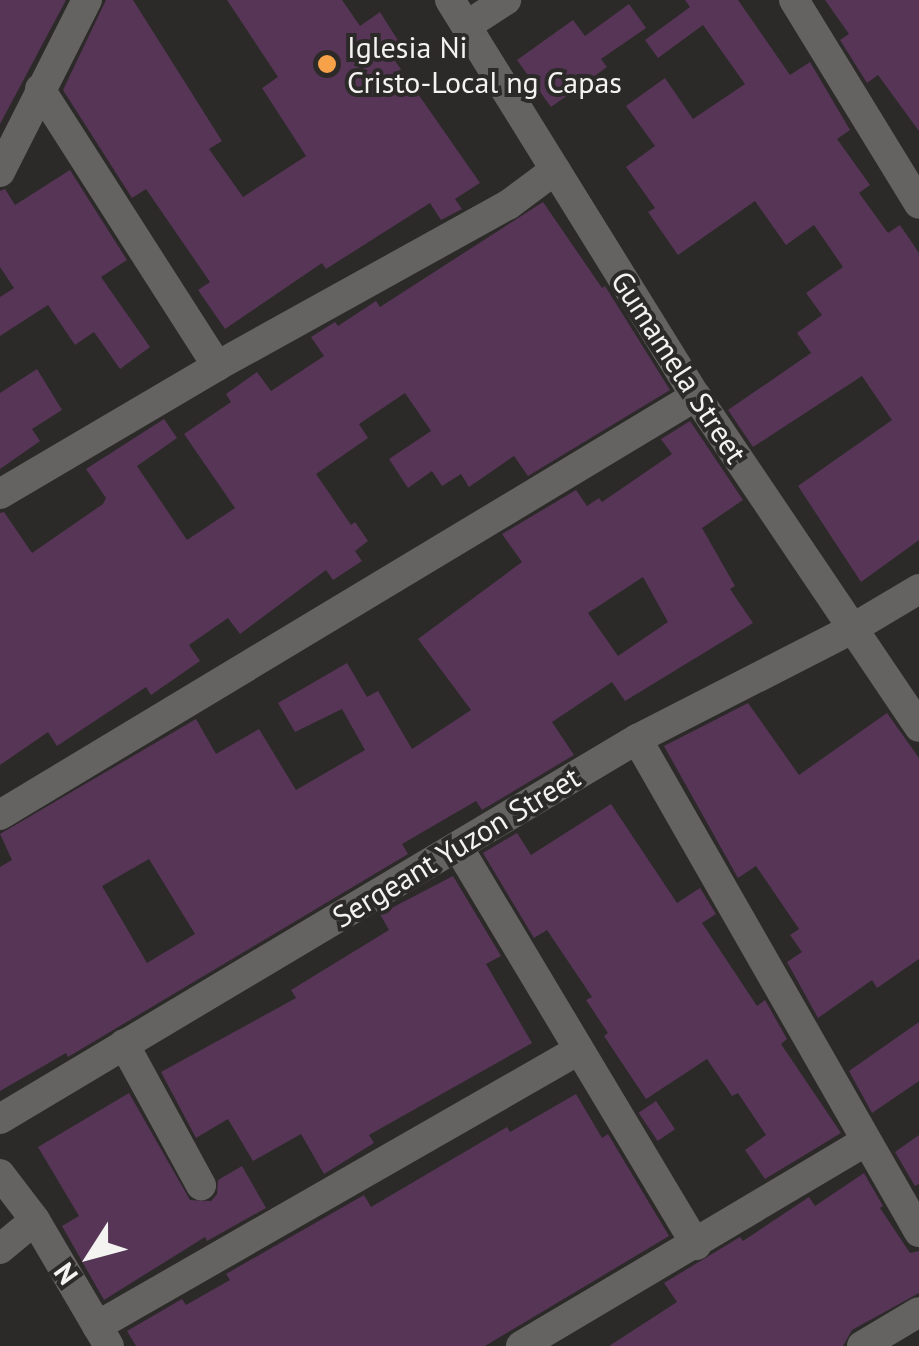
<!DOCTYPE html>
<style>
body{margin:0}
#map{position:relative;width:919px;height:1346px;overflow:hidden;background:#2c2a28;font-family:"PT Sans",sans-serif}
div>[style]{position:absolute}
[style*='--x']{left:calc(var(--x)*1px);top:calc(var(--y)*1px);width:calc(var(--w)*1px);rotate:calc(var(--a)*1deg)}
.building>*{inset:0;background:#563556;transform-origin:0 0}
.minor>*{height:30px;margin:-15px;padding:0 15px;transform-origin:15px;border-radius:15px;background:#656361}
.tertiary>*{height:30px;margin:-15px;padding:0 15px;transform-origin:15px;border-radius:15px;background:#656361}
.dots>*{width:28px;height:28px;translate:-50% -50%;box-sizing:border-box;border:5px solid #2c2a28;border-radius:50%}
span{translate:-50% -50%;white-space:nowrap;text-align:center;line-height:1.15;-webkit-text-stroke:8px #2c2a28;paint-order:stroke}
.poi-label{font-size:30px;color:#f4f3f1}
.left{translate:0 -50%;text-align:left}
.street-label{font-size:30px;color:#f4f3f1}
.north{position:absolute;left:40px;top:1206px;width:100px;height:100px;-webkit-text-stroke:8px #2c2a28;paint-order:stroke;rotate:234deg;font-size:28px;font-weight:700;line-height:40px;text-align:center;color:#f4f3f1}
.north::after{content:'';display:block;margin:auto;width:35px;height:45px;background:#f4f3f1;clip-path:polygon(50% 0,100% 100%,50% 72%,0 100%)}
</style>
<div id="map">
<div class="building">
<i style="clip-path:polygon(0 0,66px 0,0 124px)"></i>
<i style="clip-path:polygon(106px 0,133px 0,222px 141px,209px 149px,243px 197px,306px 156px,262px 88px,278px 77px,227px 0,342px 0,360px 26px,380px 12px,404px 50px,393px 58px,480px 183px,455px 199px,462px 209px,441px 220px,430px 203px,326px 269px,322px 263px,225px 329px,198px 290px,210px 282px,146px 189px,132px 198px,63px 90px)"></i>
<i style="clip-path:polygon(685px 0,738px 0,790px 75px,810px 62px,850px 130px,837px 139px,870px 185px,859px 193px,888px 233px,900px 225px,919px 253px,919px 540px,861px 582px,798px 486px,892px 420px,862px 376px,753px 447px,728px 410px,811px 353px,797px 333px,822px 315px,806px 293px,843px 267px,814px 225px,786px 245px,755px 201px,678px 255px,648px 212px,655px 208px,626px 167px,655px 146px,626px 106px,665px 78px,693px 119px,745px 84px,703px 25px,658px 58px,645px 40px,690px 7px)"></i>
<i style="clip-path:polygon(825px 0,919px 0,919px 131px,878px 75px,867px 83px,840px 40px,849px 34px)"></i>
<i style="clip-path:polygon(629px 4px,646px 28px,601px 59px,607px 67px,551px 107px,517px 60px,573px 20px,585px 36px)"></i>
<i style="clip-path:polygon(70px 170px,127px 260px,101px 277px,150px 347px,120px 369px,94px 332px,75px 345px,48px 305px,0 336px,0 297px,14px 288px,0 267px,0 191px,5px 189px,15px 205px)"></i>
<i style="clip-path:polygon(543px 202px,602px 288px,605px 286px,670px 390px,528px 476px,514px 456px,469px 487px,461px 474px,442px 486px,432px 471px,408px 488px,389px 459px,431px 431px,405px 393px,359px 424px,368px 438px,316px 474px,351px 525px,355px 522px,368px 541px,355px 551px,362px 561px,333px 580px,326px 570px,240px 634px,228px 618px,189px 645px,200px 661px,151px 695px,146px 687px,57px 746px,48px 732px,0 765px,0 513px,4px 512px,32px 553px,103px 504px,106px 498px,86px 469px,164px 419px,177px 438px,137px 466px,187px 540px,235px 508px,184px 434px,231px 402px,226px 394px,257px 372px,271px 391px,324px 356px,311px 337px,335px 322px,338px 326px,376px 301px,380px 307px)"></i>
<i style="clip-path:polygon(37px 369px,62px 410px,32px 429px,40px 441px,0 469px,0 393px)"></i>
<i style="clip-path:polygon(evenodd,690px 421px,743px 500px,702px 528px,735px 586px,730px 589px,753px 623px,625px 701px,612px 682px,552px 722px,574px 755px,482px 810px,476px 801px,402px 844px,408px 854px,68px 1057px,66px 1053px,0 1091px,0 867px,12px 860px,0 834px,196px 719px,216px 754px,259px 729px,296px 790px,365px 750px,342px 709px,295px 732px,278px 703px,347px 663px,367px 697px,378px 691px,412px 749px,471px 710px,418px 639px,522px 562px,502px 534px,576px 490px,587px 506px,599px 498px,602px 502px,672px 454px,661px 439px,690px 421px,643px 577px,668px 622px,618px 656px,588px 613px,643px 577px,690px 421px,149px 859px,195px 934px,147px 963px,102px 886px,149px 859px)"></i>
<i style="clip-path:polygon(748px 703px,799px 775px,887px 713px,919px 758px,919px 959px,877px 988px,872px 980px,818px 1018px,787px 962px,802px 952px,790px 935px,799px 929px,756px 866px,738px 878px,664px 746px)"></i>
<i style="clip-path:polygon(611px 804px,677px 903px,700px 888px,716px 914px,702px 923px,757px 1006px,765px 1000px,787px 1039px,781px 1044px,841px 1133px,765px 1179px,745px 1150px,766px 1135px,738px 1093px,732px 1096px,707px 1059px,646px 1099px,604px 1036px,608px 1033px,586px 1000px,592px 997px,547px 930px,534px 938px,483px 853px,517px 833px,531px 855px)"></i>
<i style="clip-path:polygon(453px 876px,501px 956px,486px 964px,532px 1043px,369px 1135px,374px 1143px,324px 1174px,301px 1134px,253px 1161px,228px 1119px,196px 1138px,161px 1072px,296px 998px,291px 990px,389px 930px,380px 914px)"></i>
<i style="clip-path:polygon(919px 1022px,919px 1081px,872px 1113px,849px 1071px)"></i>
<i style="clip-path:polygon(129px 1093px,190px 1200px,211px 1201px,217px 1194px,218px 1180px,242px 1166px,266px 1208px,207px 1241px,205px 1237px,104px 1300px,62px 1226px,79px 1216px,38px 1147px)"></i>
<i style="clip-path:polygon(576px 1094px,602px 1138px,608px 1134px,669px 1236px,485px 1346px,136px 1346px,127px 1331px,182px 1299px,186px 1305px,230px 1280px,226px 1274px,364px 1195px,371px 1207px,507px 1127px,510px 1132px)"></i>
<i style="left:656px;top:1101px;width:34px;height:21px;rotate:56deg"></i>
<i style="clip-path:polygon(919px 1135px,919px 1184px,915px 1186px,895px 1152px)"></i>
<i style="clip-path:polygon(864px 1173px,883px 1206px,880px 1208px,910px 1253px,919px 1251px,919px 1293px,852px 1330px,843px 1346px,609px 1346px,677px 1302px,664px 1283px,740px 1237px,743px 1241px,809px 1197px,815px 1206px)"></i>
</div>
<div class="minor">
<i style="--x:450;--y:0;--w:466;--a:58.2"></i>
<i style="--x:696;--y:396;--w:399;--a:56"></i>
<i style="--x:794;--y:0;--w:239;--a:58.5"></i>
<i style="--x:466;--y:26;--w:48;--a:-33"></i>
<i style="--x:40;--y:89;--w:329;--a:57.4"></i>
<i style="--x:0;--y:494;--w:252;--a:-30.5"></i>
<i style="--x:217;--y:366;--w:333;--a:-29"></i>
<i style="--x:508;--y:205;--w:59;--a:-36.7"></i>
<i style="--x:637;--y:739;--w:568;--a:60.23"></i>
<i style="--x:0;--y:815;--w:812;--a:-31.05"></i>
<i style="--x:458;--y:847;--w:464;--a:59.1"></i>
<i style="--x:124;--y:1044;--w:161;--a:61.4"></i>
<i style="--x:0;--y:1119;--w:742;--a:-30.82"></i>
<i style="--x:637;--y:739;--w:239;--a:-27.1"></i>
<i style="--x:850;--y:630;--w:80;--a:-30.7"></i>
<i style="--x:0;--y:1174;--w:58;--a:52.7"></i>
<i style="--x:35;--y:1220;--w:146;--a:59.6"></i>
<i style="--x:0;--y:1249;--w:45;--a:-39.6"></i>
<i style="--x:97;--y:1326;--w:553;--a:-29.81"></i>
<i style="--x:521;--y:1346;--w:401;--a:-30.7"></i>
<i style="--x:862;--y:1346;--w:66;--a:-30.8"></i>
</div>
<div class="tertiary">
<i style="--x:0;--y:172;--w:193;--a:-63.2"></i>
</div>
<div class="dots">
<i style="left:327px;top:64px;background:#f7a248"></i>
</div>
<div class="poi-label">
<span class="left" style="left:347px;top:64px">Iglesia Ni<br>Cristo-Local ng Capas</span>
</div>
<div class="street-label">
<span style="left:679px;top:367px;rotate:57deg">Gumamela Street</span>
<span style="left:456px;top:847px;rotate:-31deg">Sergeant Yuzon Street</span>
</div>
<div class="north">N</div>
</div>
